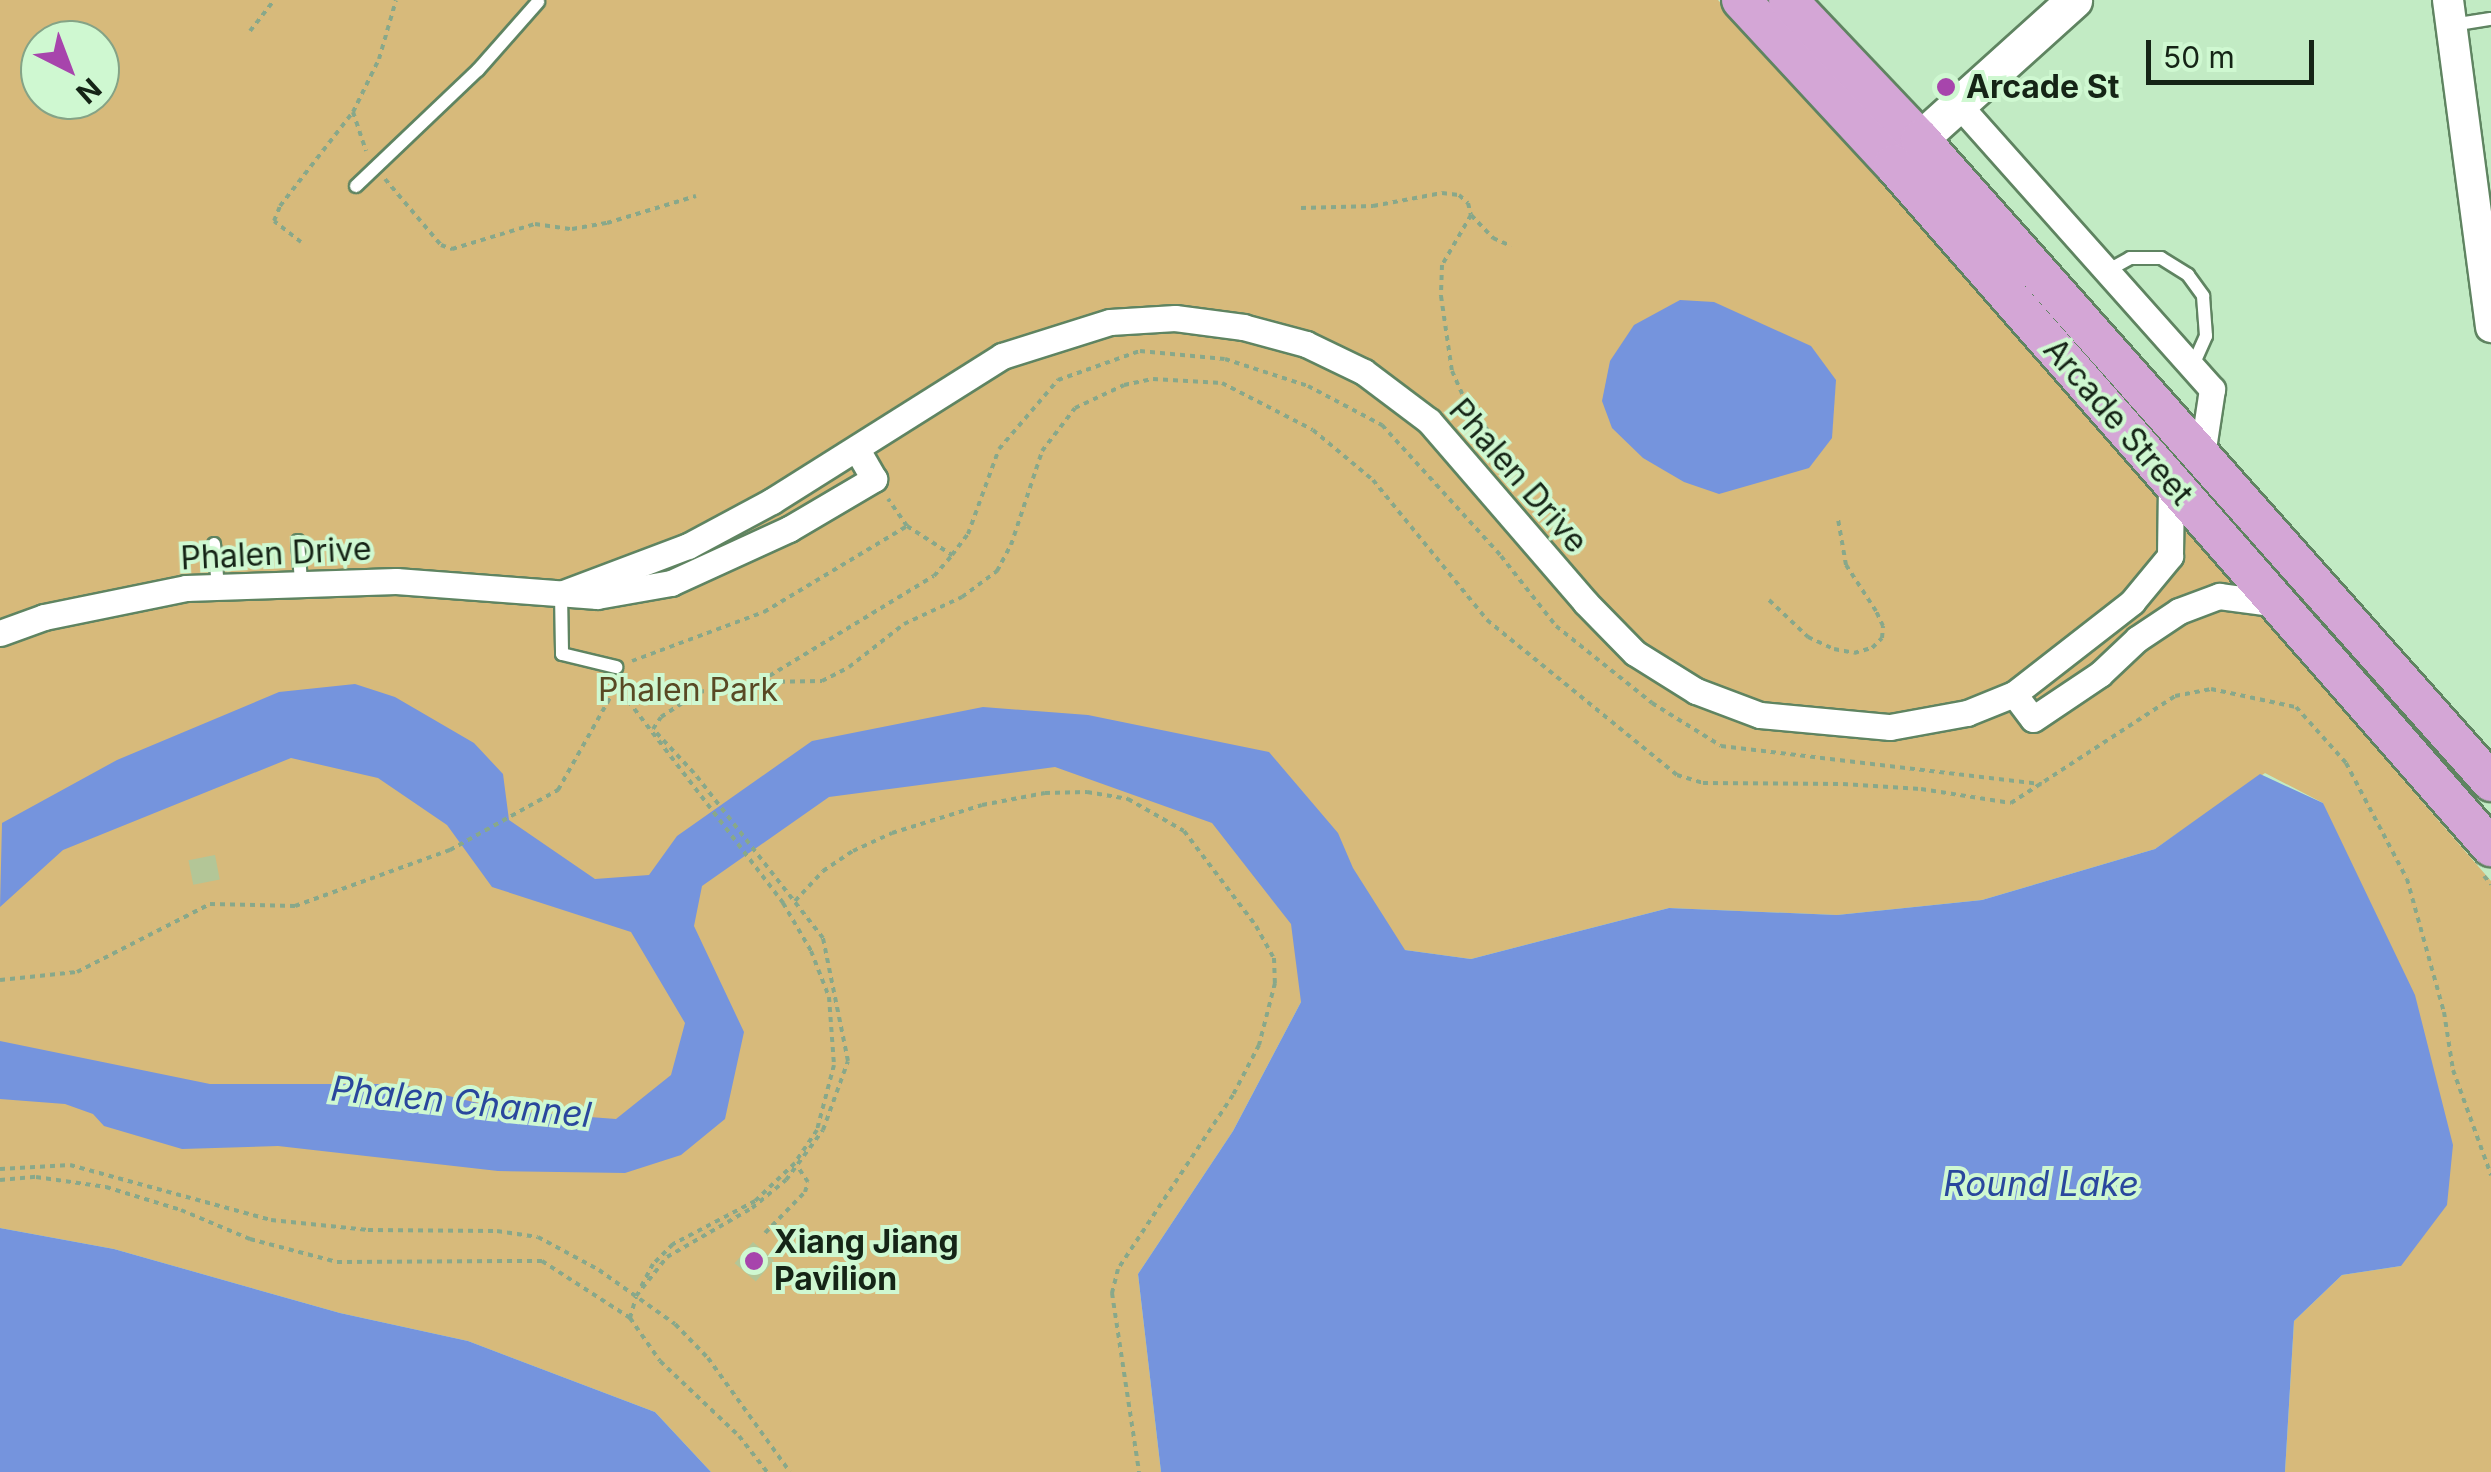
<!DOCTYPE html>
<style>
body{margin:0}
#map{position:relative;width:2491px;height:1472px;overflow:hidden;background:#c2ebc4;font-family:Inter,sans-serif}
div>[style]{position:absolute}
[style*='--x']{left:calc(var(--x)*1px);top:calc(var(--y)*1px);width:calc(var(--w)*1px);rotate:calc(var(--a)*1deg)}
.green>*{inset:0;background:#d7ba7b}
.water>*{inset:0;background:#7594dd}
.building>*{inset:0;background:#b3c697;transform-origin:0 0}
.path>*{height:4px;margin-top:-2px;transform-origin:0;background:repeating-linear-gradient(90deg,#88a88a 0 5px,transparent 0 10px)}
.roads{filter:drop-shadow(2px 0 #5f8461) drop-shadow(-2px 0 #5f8461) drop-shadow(0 2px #5f8461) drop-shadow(0 -2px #5f8461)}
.service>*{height:12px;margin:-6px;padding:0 6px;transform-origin:6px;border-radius:6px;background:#fff}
.minor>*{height:25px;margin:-12.5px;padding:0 12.5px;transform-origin:12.5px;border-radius:12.5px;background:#fff}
.tertiary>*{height:30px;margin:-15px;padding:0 15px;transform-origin:15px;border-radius:15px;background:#fff}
.secondary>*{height:35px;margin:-17.5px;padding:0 17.5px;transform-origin:17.5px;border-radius:17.5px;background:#fff}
.primary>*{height:38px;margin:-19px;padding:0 19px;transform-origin:19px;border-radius:19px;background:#d4a6d6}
.dots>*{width:28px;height:28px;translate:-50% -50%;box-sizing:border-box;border:5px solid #cff8d1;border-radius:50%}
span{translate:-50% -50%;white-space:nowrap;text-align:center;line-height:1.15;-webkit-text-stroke:8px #cff8d1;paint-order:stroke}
.poi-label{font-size:32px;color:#152416;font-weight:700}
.left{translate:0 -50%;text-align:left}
.street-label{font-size:32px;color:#152416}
.park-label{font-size:32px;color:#594924}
.water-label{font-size:35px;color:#29479d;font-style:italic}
.north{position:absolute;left:20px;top:20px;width:100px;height:100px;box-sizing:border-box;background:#cff8d1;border:2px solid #85a386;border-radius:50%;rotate:138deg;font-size:28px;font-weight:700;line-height:40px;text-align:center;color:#152416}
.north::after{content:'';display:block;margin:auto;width:35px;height:45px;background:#a745ac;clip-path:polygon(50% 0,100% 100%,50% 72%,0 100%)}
.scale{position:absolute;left:2146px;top:40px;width:168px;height:45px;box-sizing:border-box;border:5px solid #152416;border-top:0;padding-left:12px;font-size:30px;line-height:35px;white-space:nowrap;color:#152416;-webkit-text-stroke:8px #cff8d1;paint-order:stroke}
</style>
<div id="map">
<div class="green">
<i style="clip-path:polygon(evenodd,0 0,1718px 0,1869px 164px,2491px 881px,2491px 1472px,2285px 1472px,2294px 1321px,2342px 1275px,2401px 1266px,2323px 803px,2265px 773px,2155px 849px,1982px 900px,1837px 915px,1669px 908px,1471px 959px,1405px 950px,1301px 1002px,1233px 1131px,1138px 1274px,1161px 1472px,711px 1472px,655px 1412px,468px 1341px,340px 1313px,114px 1249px,0 1228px,0 0,40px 40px,100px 40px,100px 100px,40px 100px,40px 40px)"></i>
</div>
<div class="water">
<i style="clip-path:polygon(1680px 300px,1714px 302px,1811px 346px,1836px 380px,1832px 438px,1809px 468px,1719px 494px,1684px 482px,1643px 458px,1612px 428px,1602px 401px,1610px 361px,1634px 325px)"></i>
<i style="clip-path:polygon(355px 684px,395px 697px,474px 743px,503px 774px,509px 820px,595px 879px,649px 875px,677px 836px,812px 741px,983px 707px,1088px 715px,1269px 752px,1338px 833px,1353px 868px,1405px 950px,1471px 959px,1669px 908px,1837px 915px,1982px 900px,2155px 849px,2260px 774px,2323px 803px,2415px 995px,2453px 1145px,2447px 1205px,2401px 1266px,2342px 1275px,2294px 1321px,2285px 1472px,1161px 1472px,1138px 1274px,1233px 1131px,1301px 1002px,1291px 924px,1212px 823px,1055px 767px,829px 797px,702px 886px,694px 926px,744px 1032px,725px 1119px,681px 1155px,625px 1173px,498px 1171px,278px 1146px,182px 1149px,104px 1126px,93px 1114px,65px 1104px,0 1099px,0 1041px,210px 1084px,399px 1084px,511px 1111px,616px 1119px,671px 1075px,685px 1023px,631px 932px,492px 887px,447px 825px,378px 778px,291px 758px,63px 850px,0 907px,2px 823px,117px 760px,279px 692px)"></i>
<i style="clip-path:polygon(0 1228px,114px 1249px,340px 1313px,468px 1341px,655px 1412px,711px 1472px,0 1472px)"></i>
</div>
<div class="building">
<i style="left:215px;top:855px;width:25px;height:27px;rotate:79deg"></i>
<i style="left:753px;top:1242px;width:28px;height:28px;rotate:41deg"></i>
</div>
<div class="path">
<i style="--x:250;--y:31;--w:39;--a:-52"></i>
<i style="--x:353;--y:112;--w:41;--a:71.6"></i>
<i style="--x:385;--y:179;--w:87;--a:49.7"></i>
<i style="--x:441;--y:245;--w:12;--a:20"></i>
<i style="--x:452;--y:249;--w:87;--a:-16.8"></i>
<i style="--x:535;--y:224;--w:37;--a:8"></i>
<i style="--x:572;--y:229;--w:36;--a:-10"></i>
<i style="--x:607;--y:223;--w:93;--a:-16.9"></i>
<i style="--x:1301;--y:208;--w:72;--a:-1.6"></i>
<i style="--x:1373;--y:206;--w:70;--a:-10.7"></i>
<i style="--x:1442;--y:193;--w:17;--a:7"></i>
<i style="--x:1459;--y:195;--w:12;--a:42"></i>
<i style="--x:1468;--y:203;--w:12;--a:76"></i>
<i style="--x:1471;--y:215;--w:58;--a:120.1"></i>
<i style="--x:1442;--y:265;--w:31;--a:92"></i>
<i style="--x:1441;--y:296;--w:76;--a:81.7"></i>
<i style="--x:1452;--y:371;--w:34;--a:66"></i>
<i style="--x:1466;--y:402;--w:93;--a:52.4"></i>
<i style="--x:1471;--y:215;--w:32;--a:46"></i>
<i style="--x:1493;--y:238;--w:20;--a:24"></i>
<i style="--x:301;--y:242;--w:34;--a:-142"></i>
<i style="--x:274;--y:221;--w:16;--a:-68"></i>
<i style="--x:280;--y:206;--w:119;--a:-52.2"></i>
<i style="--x:353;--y:112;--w:59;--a:-63.9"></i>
<i style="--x:379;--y:59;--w:61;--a:-73.9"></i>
<i style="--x:907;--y:526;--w:54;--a:32.8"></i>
<i style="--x:952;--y:555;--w:26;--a:-53"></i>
<i style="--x:968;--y:534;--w:90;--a:-70"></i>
<i style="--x:999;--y:449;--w:91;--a:-49.5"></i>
<i style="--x:1058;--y:380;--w:87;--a:-19.5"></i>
<i style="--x:1140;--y:351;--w:85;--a:5.4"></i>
<i style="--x:1225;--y:359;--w:87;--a:18"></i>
<i style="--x:1308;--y:386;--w:84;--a:27.8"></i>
<i style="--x:1382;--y:425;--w:177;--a:47.7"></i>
<i style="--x:1501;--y:556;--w:89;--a:51.8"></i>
<i style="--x:1556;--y:626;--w:123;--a:38.7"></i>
<i style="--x:1652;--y:703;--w:81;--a:31.9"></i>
<i style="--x:1721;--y:746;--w:323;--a:6.8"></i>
<i style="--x:1769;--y:600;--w:54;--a:43.5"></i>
<i style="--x:1808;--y:637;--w:29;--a:25"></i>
<i style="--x:1834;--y:649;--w:20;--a:11"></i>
<i style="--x:1854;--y:653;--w:19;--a:-16"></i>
<i style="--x:1872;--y:648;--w:14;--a:-45"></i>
<i style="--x:1882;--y:638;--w:12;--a:-85"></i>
<i style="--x:1883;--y:626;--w:17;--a:-115"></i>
<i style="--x:1876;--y:611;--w:55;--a:-123.1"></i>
<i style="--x:1846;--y:565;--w:47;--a:-99.9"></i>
<i style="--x:632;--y:661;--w:141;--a:-20.4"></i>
<i style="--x:764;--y:612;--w:167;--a:-31"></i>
<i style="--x:907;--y:526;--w:33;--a:-125"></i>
<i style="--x:761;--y:681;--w:202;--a:-31.3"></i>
<i style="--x:934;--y:576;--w:28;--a:-49"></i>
<i style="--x:616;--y:685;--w:275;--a:52.5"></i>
<i style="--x:783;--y:903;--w:56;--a:59.7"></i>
<i style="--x:811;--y:951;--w:49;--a:68.6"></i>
<i style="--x:829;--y:997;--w:68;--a:85.8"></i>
<i style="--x:834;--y:1065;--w:67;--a:104.7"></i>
<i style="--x:817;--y:1130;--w:40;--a:124"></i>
<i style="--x:795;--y:1163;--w:55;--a:136.5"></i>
<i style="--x:755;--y:1201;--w:93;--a:152.3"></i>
<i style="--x:673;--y:1244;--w:28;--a:135"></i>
<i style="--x:653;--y:1264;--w:27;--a:118"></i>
<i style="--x:2484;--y:876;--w:11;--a:49"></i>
<i style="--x:795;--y:901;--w:41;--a:-47"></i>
<i style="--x:823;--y:871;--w:36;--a:-34"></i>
<i style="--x:853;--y:851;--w:43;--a:-24.8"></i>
<i style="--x:892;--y:833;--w:94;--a:-17.3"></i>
<i style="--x:982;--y:805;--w:64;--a:-10.8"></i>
<i style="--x:1045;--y:793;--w:42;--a:-1.4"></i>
<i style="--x:1087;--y:792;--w:42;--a:9.7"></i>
<i style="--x:1128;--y:799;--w:64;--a:29.7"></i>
<i style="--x:1184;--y:831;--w:119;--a:52.8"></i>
<i style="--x:1256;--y:926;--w:37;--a:61"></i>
<i style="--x:1274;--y:958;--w:25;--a:88"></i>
<i style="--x:1275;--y:983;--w:64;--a:104.5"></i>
<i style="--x:1259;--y:1045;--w:56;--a:117.5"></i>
<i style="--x:1233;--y:1095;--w:209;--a:123.5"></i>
<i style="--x:1118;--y:1269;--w:25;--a:104"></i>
<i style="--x:1112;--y:1293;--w:181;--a:81.4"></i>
<i style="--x:0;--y:980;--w:77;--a:-5.9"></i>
<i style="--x:77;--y:972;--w:149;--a:-27.1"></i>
<i style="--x:210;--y:904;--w:85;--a:1.3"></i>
<i style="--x:295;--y:906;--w:165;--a:-19.9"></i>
<i style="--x:450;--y:850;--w:124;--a:-29.1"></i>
<i style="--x:558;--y:790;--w:118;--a:-60.6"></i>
<i style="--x:616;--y:687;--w:76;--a:6"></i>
<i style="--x:0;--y:1169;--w:70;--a:-3.3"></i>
<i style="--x:70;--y:1165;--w:208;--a:15.3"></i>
<i style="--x:271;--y:1220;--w:98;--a:5.9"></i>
<i style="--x:368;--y:1230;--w:129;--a:0.4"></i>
<i style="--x:497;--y:1231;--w:41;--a:8.3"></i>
<i style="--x:538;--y:1237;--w:69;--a:28.4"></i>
<i style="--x:599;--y:1270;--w:93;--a:35.4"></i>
<i style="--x:675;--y:1324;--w:47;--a:45.9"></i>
<i style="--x:708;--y:1358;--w:140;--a:54.3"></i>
<i style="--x:0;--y:1180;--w:36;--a:-5"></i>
<i style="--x:36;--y:1177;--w:71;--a:8.1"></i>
<i style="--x:106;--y:1187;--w:78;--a:17"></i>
<i style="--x:181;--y:1210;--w:75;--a:22.8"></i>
<i style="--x:250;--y:1239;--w:90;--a:14.8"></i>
<i style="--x:337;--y:1262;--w:205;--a:-0.3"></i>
<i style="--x:542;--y:1261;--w:105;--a:32.9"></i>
<i style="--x:630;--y:1318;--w:52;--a:55.1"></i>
<i style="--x:660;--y:1361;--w:109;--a:43.5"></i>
<i style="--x:739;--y:1436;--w:46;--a:52.1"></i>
<i style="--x:765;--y:1233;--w:57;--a:-45.7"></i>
<i style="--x:805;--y:1192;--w:10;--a:-73"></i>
<i style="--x:808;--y:1182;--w:18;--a:-124"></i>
<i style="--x:636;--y:1296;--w:50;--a:-51.5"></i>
<i style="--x:667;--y:1257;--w:98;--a:-30"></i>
<i style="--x:752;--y:1208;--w:44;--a:-39.5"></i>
<i style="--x:786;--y:1180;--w:62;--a:-53.5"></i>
<i style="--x:823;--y:1130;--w:73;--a:-70.1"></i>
<i style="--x:848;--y:1061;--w:126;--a:-101.5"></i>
<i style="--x:823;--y:938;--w:209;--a:-128"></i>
<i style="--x:694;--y:773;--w:60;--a:-133"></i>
<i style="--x:653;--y:729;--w:14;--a:-56"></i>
<i style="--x:661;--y:717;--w:45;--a:-33.3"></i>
<i style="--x:699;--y:692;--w:62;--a:-9.3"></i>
<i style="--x:760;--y:682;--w:62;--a:-0.9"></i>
<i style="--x:822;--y:681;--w:30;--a:-27"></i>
<i style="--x:849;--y:667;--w:70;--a:-38"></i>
<i style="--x:904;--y:624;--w:64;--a:-25"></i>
<i style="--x:962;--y:597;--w:44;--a:-36.6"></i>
<i style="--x:997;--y:571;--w:30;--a:-62"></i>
<i style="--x:1011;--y:545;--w:99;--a:-71.7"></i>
<i style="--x:1042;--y:451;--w:54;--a:-52.5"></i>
<i style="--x:1075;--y:408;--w:54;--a:-25.1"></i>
<i style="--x:1124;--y:385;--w:30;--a:-12"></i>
<i style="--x:1153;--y:379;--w:69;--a:3.3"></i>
<i style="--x:1222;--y:383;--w:102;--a:27.3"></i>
<i style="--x:1313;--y:430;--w:78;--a:39.8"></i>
<i style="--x:1373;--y:480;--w:181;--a:50.8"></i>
<i style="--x:1487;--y:620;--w:245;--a:39.2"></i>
<i style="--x:1677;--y:775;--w:27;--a:17"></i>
<i style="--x:1703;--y:783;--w:140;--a:0.4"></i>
<i style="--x:1843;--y:784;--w:78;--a:3.7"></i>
<i style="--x:1921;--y:789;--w:91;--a:8.8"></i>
<i style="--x:2011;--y:803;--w:196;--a:-33.1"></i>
<i style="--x:2175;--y:696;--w:37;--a:-11"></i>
<i style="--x:2211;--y:689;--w:87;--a:12"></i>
<i style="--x:2296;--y:707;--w:75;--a:48.2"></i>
<i style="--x:2346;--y:763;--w:131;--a:62.3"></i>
<i style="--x:2407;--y:879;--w:138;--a:74.5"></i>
<i style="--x:2444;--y:1012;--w:59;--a:81.2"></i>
<i style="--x:2453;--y:1070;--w:112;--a:70.1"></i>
<i style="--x:630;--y:1318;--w:22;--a:-74"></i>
</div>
<div class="roads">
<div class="service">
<i style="--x:2452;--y:25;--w:39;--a:-9"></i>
<i style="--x:356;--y:186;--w:168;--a:-43.6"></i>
<i style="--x:478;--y:70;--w:91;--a:-48.6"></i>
<i style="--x:2105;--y:272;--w:29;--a:-29"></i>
<i style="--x:2130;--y:258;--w:31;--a:0"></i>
<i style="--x:2161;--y:258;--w:32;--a:32"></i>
<i style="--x:2188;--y:275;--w:26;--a:54"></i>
<i style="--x:2203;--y:296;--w:40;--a:85.7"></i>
<i style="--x:2206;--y:336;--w:34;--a:114"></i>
<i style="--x:298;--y:541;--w:41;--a:85.8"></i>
<i style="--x:214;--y:544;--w:42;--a:84.6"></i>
<i style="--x:561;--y:594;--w:60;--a:89"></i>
<i style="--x:562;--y:654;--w:56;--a:13.5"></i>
</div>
<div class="minor">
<i style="--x:1958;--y:104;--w:382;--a:48.3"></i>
<i style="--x:2212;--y:389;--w:67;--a:98.6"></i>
<i style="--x:561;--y:594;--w:136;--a:-20.7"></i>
<i style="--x:688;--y:546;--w:95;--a:-28.2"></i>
<i style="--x:772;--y:501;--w:272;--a:-32.2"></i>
<i style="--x:1002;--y:356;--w:113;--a:-17.5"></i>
<i style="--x:1110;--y:322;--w:65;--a:-3.5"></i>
<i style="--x:1175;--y:318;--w:69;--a:7.5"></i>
<i style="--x:1243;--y:327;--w:65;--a:15.1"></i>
<i style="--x:1306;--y:344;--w:64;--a:25.8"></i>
<i style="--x:1364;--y:372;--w:81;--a:37"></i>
<i style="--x:1429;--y:421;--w:239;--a:49.2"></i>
<i style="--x:1585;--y:602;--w:71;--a:45.6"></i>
<i style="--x:1635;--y:653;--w:72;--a:31.9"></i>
<i style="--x:1696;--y:691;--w:68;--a:20.6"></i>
<i style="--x:1760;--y:715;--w:131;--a:5.3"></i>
<i style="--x:1890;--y:727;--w:78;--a:-10.3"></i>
<i style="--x:1967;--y:713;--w:51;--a:-22"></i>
<i style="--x:2014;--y:694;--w:150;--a:-37.9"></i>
<i style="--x:2132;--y:602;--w:60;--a:-50.4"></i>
<i style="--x:2170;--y:556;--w:73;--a:-89.2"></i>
<i style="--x:0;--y:633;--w:47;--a:-20"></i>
<i style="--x:44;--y:617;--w:145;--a:-11.5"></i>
<i style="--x:186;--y:588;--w:210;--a:-1.9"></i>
<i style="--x:396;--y:581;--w:202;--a:4.3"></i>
<i style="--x:597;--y:596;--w:75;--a:-10"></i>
<i style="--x:671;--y:583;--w:130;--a:-24.6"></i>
<i style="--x:789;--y:529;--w:99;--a:-30.5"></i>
<i style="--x:874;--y:479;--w:34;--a:-120"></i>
<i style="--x:2014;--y:694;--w:31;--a:53"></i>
<i style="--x:2033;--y:719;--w:81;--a:-33.9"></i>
<i style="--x:2100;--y:674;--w:51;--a:-43.4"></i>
<i style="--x:2137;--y:639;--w:50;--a:-33.7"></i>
<i style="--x:2179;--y:611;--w:43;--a:-20.6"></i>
<i style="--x:2219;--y:596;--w:61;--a:7.6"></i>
</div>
<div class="tertiary">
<i style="--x:2448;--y:0;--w:330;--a:82.5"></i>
</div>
<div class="secondary">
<i style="--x:1901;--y:156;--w:233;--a:-42"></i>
</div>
<div class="primary">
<i style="--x:1741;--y:0;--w:224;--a:47.2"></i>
<i style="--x:1893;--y:164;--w:908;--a:48.8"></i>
<i style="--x:1788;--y:0;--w:192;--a:46.5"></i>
<i style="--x:1920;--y:139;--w:860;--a:48.39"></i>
</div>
</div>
<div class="dots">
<i style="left:1946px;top:87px;background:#a745ac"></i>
<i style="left:754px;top:1261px;background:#a745ac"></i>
</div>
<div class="poi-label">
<span class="left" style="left:1966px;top:87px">Arcade St</span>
<span class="left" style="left:774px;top:1261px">Xiang Jiang<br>Pavilion</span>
</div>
<div class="street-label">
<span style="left:2118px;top:422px;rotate:49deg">Arcade Street</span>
<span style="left:1518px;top:476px;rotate:49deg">Phalen Drive</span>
<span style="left:276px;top:554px;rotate:-3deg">Phalen Drive</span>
</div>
<div class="park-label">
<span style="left:688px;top:690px">Phalen Park</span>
</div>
<div class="water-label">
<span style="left:461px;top:1101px;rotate:6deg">Phalen Channel</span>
<span style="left:2041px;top:1183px">Round Lake</span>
</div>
<div class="north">N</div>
<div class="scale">50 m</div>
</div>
